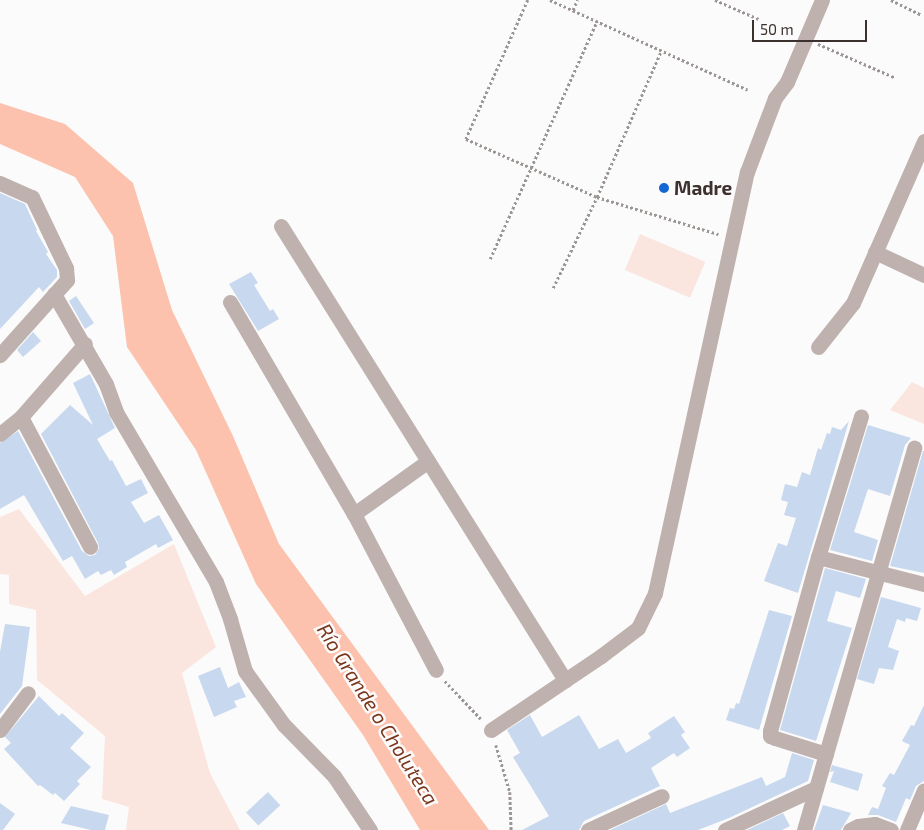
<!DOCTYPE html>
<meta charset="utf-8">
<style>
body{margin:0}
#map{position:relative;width:924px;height:830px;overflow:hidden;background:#fbfbfb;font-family:"Exo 2",sans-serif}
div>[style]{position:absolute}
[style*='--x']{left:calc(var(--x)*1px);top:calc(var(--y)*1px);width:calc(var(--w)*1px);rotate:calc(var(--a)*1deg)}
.green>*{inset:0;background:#fbe6df;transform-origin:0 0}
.water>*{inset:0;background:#fcc2ad}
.building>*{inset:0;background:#c8d8ee;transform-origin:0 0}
.path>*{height:2.5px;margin-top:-1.25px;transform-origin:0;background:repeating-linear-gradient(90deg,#9b9694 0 2.5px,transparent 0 5px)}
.minor>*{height:15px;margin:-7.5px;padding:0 7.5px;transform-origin:7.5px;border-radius:7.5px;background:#bfb2ae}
.dots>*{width:14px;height:14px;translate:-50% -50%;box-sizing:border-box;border:2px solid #fbfbfb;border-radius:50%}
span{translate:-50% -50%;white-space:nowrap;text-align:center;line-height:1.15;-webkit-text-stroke:5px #fbfbfb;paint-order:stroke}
.poi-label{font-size:19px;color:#3c312e;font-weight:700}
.left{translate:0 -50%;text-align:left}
.water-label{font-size:20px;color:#7a351b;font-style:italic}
.scale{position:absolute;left:752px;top:20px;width:115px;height:22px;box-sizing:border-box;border:2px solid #3c312e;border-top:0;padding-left:6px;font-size:15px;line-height:18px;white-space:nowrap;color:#3c312e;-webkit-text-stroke:4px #fbfbfb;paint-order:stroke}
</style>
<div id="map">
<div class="green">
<i style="left:640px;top:234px;width:71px;height:39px;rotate:23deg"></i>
<i style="clip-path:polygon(912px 382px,924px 388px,924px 424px,890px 410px)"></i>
<i style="clip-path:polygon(19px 509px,85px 596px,174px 544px,216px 647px,182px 673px,210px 773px,240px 830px,126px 830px,129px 807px,102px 799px,105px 736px,37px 680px,36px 610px,9px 604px,9px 575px,0 574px,0 517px)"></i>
</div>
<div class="water">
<i style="clip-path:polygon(0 103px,65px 124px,133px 183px,172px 310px,233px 436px,279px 544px,489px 830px,420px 830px,363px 735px,256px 584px,196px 450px,127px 347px,113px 236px,75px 177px,0 144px)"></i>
</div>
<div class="building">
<i style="clip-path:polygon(0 193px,25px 204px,37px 230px,36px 231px,48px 252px,46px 254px,57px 270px,57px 277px,43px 292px,39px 287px,0 329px)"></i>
<i style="clip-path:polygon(251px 272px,258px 283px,254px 285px,270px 311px,273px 309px,279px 319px,258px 331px,229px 284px)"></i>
<i style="clip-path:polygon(76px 296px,94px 323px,85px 329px,69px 301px)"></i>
<i style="clip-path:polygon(33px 332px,41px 341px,23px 357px,17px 350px)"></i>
<i style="clip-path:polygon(90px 374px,115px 428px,97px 439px,110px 461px,112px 460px,126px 486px,141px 479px,148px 493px,131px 502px,144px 523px,159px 515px,173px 540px,158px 548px,156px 544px,125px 562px,127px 567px,114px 575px,111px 570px,101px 575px,98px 571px,85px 579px,72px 556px,63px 561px,24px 495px,0 509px,0 443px,18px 431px,82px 551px,89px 556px,95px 555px,99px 548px,98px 543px,41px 434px,70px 405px,93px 425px,73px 383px)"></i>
<i style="clip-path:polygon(849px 421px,798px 593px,764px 581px,778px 543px,787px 546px,796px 518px,784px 515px,788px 502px,781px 500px,785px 484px,797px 487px,802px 472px,810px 475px,818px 448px,821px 450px,827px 433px,830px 434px,832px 427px,841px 430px)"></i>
<i style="clip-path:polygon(868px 425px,911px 438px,905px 445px,890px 496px,868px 489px,854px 532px,878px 540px,872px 561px,830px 550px)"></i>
<i style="clip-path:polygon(923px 451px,924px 451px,924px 573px,890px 566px)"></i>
<i style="clip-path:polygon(825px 568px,866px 579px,860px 598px,836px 591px,827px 621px,852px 628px,816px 741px,780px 730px)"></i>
<i style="clip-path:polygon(881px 597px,921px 608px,917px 621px,906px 618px,905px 622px,897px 619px,888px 647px,899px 651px,893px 670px,879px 668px,874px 684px,857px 679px)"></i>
<i style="clip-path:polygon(769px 610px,792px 616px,759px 730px,726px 720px,730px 708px,734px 709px,736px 703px,739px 704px)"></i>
<i style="clip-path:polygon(5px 624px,30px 627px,22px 686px,0 714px,0 652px)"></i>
<i style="clip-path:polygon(220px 667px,228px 688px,239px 682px,246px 697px,234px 701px,237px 707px,214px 717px,198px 676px)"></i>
<i style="clip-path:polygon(39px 696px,59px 716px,62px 713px,84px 733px,70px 748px,91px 767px,77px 781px,80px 784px,64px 801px,55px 793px,53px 795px,40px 785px,38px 786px,4px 749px,11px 743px,5px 737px)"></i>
<i style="clip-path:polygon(924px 705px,924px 781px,916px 786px,910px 800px,906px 798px,896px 822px,878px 815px,868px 815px,872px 807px,878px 809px,886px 788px,882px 786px,890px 773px,894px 775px,910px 745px,902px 741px,911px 725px,914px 726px)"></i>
<i style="clip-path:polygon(530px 715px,542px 737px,579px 715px,599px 749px,618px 739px,626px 753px,651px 738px,648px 733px,674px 716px,685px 732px,681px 735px,690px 748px,677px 757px,674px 753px,651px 768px,660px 786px,584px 821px,579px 830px,522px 830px,549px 816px,513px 757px,520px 753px,507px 730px)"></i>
<i style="clip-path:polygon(792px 753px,814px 760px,808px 781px,729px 818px,698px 830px,610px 830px,666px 804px,670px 813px,762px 777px,766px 786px,785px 777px)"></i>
<i style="clip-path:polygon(832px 765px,863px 774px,858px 791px,830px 782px,834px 771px,830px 772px)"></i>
<i style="left:268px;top:792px;width:18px;height:30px;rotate:47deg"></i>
<i style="clip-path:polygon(0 803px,15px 814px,3px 830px,0 830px)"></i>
<i style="clip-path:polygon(823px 805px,851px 813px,841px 830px,814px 830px)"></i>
<i style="clip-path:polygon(71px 806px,109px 815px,105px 830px,91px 830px,61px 823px)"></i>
<i style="clip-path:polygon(783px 813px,790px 826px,782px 830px,747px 830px)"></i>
</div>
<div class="path">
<i style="--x:528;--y:0;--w:152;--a:114"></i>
<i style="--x:466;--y:139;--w:143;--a:23.9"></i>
<i style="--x:597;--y:197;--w:127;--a:17"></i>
<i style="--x:550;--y:0;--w:217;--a:24.4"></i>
<i style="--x:715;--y:0;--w:48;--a:23.4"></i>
<i style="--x:891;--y:0;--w:34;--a:26"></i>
<i style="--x:573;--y:10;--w:11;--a:-68"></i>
<i style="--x:818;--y:44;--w:83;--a:23.5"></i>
<i style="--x:490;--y:259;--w:261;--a:-65.8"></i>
<i style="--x:553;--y:288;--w:101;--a:-64.2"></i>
<i style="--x:597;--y:197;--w:159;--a:-66.3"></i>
<i style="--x:445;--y:681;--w:52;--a:46.5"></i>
<i style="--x:496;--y:745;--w:49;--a:73.4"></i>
<i style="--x:510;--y:792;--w:38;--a:88"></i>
</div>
<div class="minor">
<i style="--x:0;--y:183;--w:35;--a:24"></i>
<i style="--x:32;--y:197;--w:79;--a:64.4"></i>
<i style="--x:66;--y:268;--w:12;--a:85"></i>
<i style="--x:67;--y:280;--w:101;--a:131.8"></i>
<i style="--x:281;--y:226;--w:536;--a:57.97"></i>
<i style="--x:875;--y:252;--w:54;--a:25.1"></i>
<i style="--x:54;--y:294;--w:104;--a:60"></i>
<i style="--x:106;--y:384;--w:30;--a:70"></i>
<i style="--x:116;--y:412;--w:197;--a:59.5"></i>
<i style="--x:216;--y:582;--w:40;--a:69"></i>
<i style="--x:230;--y:619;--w:54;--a:73.9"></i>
<i style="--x:245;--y:671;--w:67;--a:54.2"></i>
<i style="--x:284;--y:725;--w:71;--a:45.6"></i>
<i style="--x:334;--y:776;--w:65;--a:56.3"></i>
<i style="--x:230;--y:302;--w:246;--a:59.7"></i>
<i style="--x:354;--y:514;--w:176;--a:62.3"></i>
<i style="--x:818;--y:347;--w:56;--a:-51.5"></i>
<i style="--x:853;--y:303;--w:177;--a:-66.3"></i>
<i style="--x:21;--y:417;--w:147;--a:62"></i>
<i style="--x:0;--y:434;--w:27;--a:-39"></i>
<i style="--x:21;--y:417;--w:97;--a:-48.8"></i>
<i style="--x:354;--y:514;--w:91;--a:-35.6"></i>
<i style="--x:818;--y:557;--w:109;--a:14.3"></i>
<i style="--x:0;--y:730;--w:46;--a:-52.9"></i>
<i style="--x:491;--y:730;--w:133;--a:-33.9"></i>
<i style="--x:601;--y:656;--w:46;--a:-37.1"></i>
<i style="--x:638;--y:628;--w:39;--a:-64"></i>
<i style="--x:655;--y:593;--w:431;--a:-77.7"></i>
<i style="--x:747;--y:172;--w:79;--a:-69.3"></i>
<i style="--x:775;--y:98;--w:20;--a:-53"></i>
<i style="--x:787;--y:82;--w:89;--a:-66.9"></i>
<i style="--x:826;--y:754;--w:53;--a:-162.6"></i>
<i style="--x:775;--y:738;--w:5;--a:-158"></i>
<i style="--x:770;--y:736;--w:5;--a:-90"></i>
<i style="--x:770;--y:731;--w:180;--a:-74.6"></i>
<i style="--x:818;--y:557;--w:147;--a:-73"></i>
<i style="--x:588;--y:830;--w:81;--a:-24.7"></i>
<i style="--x:725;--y:830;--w:100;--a:-24.8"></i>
<i style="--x:804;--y:830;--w:398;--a:-73.9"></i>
<i style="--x:850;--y:830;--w:9;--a:-27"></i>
<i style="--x:858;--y:826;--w:17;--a:-7"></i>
<i style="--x:875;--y:824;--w:17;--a:21"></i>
<i style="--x:907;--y:830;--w:43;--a:-67"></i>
</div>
<div class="dots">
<i style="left:664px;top:188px;background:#1568d2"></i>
</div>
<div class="poi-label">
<span class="left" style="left:674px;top:188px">Madre</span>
</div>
<div class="water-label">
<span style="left:378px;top:714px;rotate:58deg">Río Grande o Choluteca</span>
</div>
<div class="scale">50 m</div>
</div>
